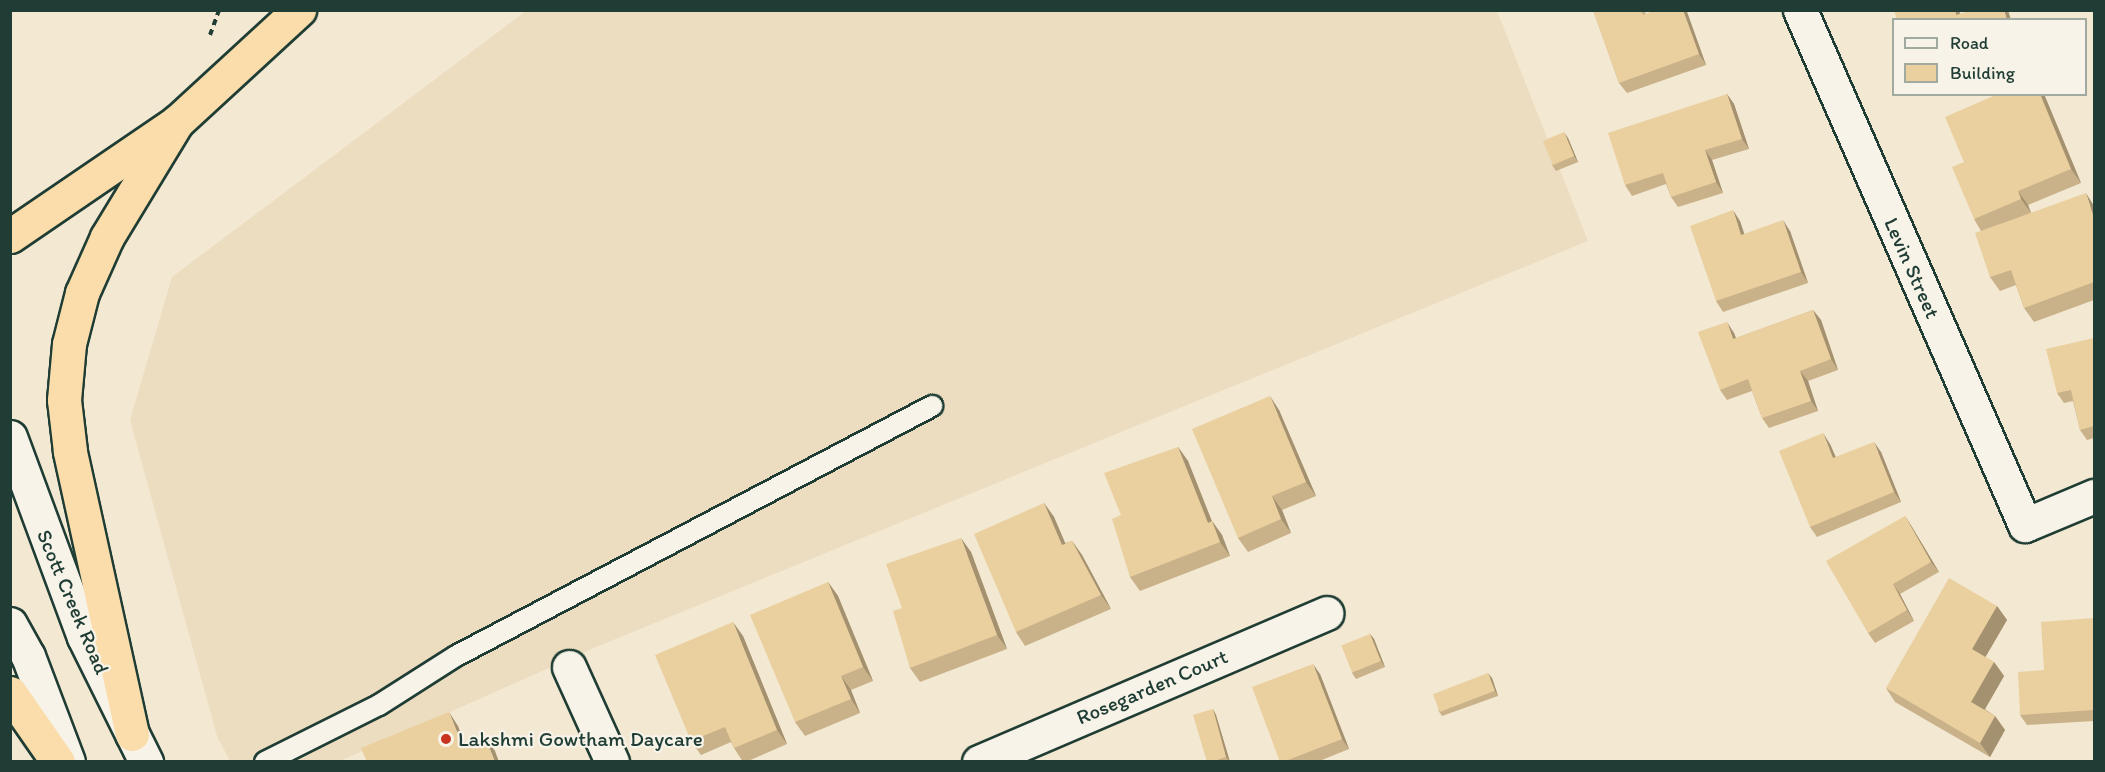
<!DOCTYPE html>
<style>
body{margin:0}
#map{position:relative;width:2105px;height:772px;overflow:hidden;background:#f3e8d2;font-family:Itim,sans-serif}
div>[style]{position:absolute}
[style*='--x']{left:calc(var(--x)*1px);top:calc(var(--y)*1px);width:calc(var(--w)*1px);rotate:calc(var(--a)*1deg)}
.built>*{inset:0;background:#ecddc0}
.path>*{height:4px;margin-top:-2px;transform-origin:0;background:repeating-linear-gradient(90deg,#1f3d34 0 6px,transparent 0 10.5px)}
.roads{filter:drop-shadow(2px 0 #1f3d34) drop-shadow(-2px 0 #1f3d34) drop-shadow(0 2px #1f3d34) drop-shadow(0 -2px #1f3d34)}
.lane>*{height:20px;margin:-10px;padding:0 10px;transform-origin:10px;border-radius:10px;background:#f7f3e8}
.street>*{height:33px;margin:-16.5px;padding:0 16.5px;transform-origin:16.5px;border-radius:16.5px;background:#f7f3e8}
.secondary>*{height:33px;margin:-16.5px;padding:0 16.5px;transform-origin:16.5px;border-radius:16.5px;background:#f7f3e8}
.highway>*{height:33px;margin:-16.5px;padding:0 16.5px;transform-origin:16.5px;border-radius:16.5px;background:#faddab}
.wall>*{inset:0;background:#c9b289}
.shaded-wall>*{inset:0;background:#a4916f}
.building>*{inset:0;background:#eacf9f;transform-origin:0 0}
.dots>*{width:16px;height:16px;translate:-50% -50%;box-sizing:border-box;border:3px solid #f7f3e8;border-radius:50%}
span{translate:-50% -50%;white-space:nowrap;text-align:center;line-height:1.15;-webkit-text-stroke:4.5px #f7f3e8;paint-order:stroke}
.street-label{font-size:21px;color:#1f3d34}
.poi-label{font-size:21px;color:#1f3d34}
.left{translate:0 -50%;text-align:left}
.frame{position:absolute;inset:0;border:12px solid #1f3d34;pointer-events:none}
.legend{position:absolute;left:1892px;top:18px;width:195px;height:78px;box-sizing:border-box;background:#f7f3e8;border:2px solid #a1aaa0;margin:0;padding:8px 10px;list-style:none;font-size:18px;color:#1f3d34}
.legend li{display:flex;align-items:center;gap:12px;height:30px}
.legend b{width:30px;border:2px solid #a1aaa0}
</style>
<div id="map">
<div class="built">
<i style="clip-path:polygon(526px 11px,1497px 11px,1588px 241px,596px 647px,340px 761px,230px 761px,217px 736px,130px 420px,172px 277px)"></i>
</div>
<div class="path">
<i style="--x:210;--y:35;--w:27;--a:-70"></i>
</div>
<div class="roads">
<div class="lane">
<i style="--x:265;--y:762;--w:127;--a:-26.6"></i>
<i style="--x:379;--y:705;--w:91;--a:-32.5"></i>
<i style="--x:456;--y:656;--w:538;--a:-27.71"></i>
</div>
<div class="street">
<i style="--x:1800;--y:10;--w:562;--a:66.4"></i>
<i style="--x:2025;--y:525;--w:75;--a:-22.8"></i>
<i style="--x:569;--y:667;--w:104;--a:65.6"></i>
<i style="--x:979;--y:762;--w:378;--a:-23.2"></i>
</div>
<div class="secondary">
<i style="--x:10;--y:437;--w:213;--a:69.7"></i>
<i style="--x:84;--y:637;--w:140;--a:63.6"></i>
<i style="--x:10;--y:624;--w:37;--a:61"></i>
<i style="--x:28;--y:656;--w:113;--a:69.3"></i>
</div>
<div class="highway">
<i style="--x:10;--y:236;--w:202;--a:-34.3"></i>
<i style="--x:177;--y:122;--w:166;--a:-42.6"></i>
<i style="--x:10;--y:693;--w:84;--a:55.2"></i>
<i style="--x:132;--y:734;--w:290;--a:-102.4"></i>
<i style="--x:70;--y:451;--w:51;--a:-96.7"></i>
<i style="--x:64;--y:400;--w:56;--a:-84.9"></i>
<i style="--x:69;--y:344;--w:53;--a:-75.7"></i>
<i style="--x:82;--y:293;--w:61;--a:-65.9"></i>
<i style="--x:107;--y:237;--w:135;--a:-58.7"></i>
</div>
</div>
<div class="wall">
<i style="clip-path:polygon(1593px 10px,1644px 10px,1646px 14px,1687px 12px,1706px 65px,1627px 93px,1619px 83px)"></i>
<i style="clip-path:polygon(1727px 94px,1734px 104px,1749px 149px,1712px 160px,1723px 193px,1678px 207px,1671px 197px,1666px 184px,1632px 196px,1625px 185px)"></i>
<i style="clip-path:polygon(2044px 94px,2081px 183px,2028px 205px,2031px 213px,2094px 206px,2094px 300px,2034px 322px,2024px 308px,2016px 285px,2000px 291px,1990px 277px,1981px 231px,1974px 219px)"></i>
<i style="clip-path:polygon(1568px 138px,1578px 162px,1556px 171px,1552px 165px)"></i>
<i style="clip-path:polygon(1740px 221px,1744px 234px,1790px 231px,1808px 283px,1723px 312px,1716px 301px)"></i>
<i style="clip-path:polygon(1813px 310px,1821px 320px,1838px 370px,1808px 381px,1818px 411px,1769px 428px,1762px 418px,1752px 391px,1727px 400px,1720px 390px,1734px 333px,1736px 338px)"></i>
<i style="clip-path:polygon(2094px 338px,2094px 438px,2087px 440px,2080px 430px,2073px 401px,2064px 403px,2057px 393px)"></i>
<i style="clip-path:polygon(1279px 410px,1316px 496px,1282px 510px,1291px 533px,1248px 552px,1238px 538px)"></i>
<i style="clip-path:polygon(1830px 444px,1836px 457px,1881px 452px,1901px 502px,1817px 537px,1810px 527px)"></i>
<i style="clip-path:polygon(1178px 447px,1188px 461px,1212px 521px,1222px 535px,1230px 556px,1140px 591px,1130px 577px,1121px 515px)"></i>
<i style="clip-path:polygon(1044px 503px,1054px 517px,1065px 543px,1072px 541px,1082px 555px,1111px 609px,1025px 646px,1016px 632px)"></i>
<i style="clip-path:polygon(1905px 516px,1912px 527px,1939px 572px,1900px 594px,1914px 621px,1875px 643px,1868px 633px)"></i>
<i style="clip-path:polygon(971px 552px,1007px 649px,920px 682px,910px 668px,902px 608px)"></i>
<i style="clip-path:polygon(828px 582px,838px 596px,873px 681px,851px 690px,860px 713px,805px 736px,795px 722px)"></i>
<i style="clip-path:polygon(1997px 606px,2007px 620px,1985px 657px,1994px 662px,2004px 676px,1985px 709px,1995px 716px,2005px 730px,1990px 757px,1895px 702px,1886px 688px)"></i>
<i style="clip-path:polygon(2094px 618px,2094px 721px,2027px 725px,2020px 715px,2044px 670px)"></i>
<i style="clip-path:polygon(1370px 634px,1374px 639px,1385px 667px,1356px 679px,1352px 673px)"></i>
<i style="clip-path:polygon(743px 636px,787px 744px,746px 762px,743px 762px,734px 748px,731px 742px,701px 755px,691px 741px)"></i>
<i style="clip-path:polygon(1320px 674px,1349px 749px,1317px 762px,1280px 762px)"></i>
<i style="clip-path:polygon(1492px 678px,1498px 696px,1442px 716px,1438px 710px)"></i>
<i style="clip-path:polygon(1213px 709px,1216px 715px,1230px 762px,1207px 762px)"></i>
</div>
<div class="shaded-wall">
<i style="clip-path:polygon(1683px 10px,1686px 10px,1687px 12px,1706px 65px,1699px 54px)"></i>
<i style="clip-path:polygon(1955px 10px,1959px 10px,1962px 20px,1956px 15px)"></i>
<i style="clip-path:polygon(2004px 10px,2008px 10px,2011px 20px,2007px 20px)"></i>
<i style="clip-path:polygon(1727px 94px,1734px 104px,1749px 149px,1742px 139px)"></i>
<i style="clip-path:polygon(2040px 94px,2044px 94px,2081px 183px,2071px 169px)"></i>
<i style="clip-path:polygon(1564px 132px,1568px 138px,1578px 162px,1574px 156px)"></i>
<i style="clip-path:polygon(1705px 150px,1712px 160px,1723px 193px,1716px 182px)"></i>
<i style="clip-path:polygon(2018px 191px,2028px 205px,2031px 213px,2021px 199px)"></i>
<i style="clip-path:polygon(2086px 193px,2094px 206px,2094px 218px)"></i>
<i style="clip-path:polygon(1733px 210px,1740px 221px,1748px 245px,1741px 235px)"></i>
<i style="clip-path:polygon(1783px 220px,1790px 231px,1808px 283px,1801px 272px)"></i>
<i style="clip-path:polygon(1813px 310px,1821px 320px,1838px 370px,1831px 359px)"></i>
<i style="clip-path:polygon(1727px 322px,1734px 333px,1740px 350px,1733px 339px)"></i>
<i style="clip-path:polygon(1800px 371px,1808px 381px,1818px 411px,1811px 401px)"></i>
<i style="clip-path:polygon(1270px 396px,1279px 410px,1316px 496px,1306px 482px)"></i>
<i style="clip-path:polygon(1823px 433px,1830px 444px,1840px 468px,1833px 458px)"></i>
<i style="clip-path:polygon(1874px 442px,1881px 452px,1901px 502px,1894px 492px)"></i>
<i style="clip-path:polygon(1178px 447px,1188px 461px,1218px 537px,1208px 523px)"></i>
<i style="clip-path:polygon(1272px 496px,1282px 510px,1291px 533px,1281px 519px)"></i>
<i style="clip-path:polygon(1044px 503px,1054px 517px,1072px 559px,1062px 545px)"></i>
<i style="clip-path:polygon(1905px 516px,1912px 527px,1939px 572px,1931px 562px)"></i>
<i style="clip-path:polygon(1212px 521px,1222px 535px,1230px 556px,1220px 542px)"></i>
<i style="clip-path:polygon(961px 538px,971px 552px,1007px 649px,997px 635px)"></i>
<i style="clip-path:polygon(1072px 541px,1082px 555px,1111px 609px,1101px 595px)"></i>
<i style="clip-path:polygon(828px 582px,838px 596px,873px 681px,863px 667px)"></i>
<i style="clip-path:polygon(1893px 584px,1900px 594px,1914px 621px,1907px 610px)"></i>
<i style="clip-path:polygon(1997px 606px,2007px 620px,1982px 663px,1972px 649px)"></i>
<i style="clip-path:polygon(733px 622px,743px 636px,787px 744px,777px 730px)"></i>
<i style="clip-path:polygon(1370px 634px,1374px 639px,1385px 667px,1381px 661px)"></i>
<i style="clip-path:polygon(1994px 662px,2004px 676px,1981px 716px,1971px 702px)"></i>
<i style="clip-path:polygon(1313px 664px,1320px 674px,1349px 749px,1342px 739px)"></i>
<i style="clip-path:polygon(1488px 673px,1492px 678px,1498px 696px,1495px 691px)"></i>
<i style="clip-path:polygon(841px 676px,851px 690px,860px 713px,851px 699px)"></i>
<i style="clip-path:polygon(1213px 709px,1216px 715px,1230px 762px,1226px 757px)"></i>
<i style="clip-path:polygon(449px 712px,458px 726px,472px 761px,463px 747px)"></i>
<i style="clip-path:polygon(1995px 716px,2005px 730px,1990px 757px,1980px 743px)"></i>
<i style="clip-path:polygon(485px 737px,495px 751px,499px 762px,495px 762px)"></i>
</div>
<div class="building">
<i style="clip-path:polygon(1593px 10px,1641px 10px,1643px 15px,1656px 10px,1683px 10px,1699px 54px,1619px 83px)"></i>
<i style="clip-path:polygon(1894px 10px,1955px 10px,1956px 15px,1972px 10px,2004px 10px,2007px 20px,1897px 20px)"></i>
<i style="clip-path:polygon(1727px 94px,1742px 139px,1705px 150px,1716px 182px,1671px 197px,1663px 173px,1625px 185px,1608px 133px)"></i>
<i style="clip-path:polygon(1998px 94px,2040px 94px,2071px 169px,2018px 191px,2021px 199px,1974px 219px,1952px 167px,1964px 162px,1945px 117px)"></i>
<i style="left:1564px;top:132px;width:26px;height:23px;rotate:67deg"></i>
<i style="clip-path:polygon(2086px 193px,2094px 218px,2094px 282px,2024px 308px,2011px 270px,1990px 277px,1975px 233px)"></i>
<i style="clip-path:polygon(1733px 210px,1741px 235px,1783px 220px,1801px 272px,1716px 301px,1690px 226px)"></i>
<i style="clip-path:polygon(1813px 310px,1831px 359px,1800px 371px,1811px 401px,1762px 418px,1748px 379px,1720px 390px,1698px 332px,1727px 322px,1733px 339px)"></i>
<i style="clip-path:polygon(2094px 338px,2094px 426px,2080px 430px,2071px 390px,2057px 393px,2046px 349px)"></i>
<i style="clip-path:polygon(1270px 396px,1306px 482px,1272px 496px,1281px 519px,1238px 538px,1192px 429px)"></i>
<i style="clip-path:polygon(1823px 433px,1833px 458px,1874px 442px,1894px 492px,1810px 527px,1779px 451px)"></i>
<i style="clip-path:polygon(1178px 447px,1208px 523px,1212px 521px,1220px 542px,1130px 577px,1112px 519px,1121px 515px,1104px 473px)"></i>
<i style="clip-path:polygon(1044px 503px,1062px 545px,1072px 541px,1101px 595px,1016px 632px,974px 534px)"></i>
<i style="clip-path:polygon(1905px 516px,1931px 562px,1893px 584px,1907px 610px,1868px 633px,1826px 561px)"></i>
<i style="clip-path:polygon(961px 538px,997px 635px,910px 668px,893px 611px,902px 608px,886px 564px)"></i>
<i style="clip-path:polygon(1949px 578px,1997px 606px,1972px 649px,1994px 662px,1971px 702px,1995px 716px,1980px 743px,1886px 688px)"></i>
<i style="clip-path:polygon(828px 582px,863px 667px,841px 676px,851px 699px,795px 722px,750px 615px)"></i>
<i style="clip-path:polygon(2094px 618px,2094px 710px,2020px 715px,2018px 672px,2044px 670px,2041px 622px)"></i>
<i style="clip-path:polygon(733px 622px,777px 730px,734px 748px,725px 727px,691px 741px,655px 655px)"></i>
<i style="left:1370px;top:634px;width:29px;height:31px;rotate:68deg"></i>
<i style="clip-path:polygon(1313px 664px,1342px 739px,1283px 762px,1280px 762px,1252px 687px)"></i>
<i style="left:1488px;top:673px;width:19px;height:59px;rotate:69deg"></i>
<i style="clip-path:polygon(1213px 709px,1226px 757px,1211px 762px,1207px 762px,1193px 715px)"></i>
<i style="clip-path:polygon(449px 712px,463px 747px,485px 737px,495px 762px,367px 762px,361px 748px)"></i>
</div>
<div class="dots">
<i style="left:446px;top:739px;background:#c8321e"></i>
</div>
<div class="street-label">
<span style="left:1912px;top:268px;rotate:66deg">Levin Street</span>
<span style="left:73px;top:602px;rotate:67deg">Scott Creek Road</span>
<span style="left:1152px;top:687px;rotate:-23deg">Rosegarden Court</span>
</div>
<div class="poi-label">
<span class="left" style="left:458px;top:739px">Lakshmi Gowtham Daycare</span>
</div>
<div class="frame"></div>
<ul class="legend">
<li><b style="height:8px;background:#f7f3e8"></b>Road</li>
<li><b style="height:16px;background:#eacf9f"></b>Building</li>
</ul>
</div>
